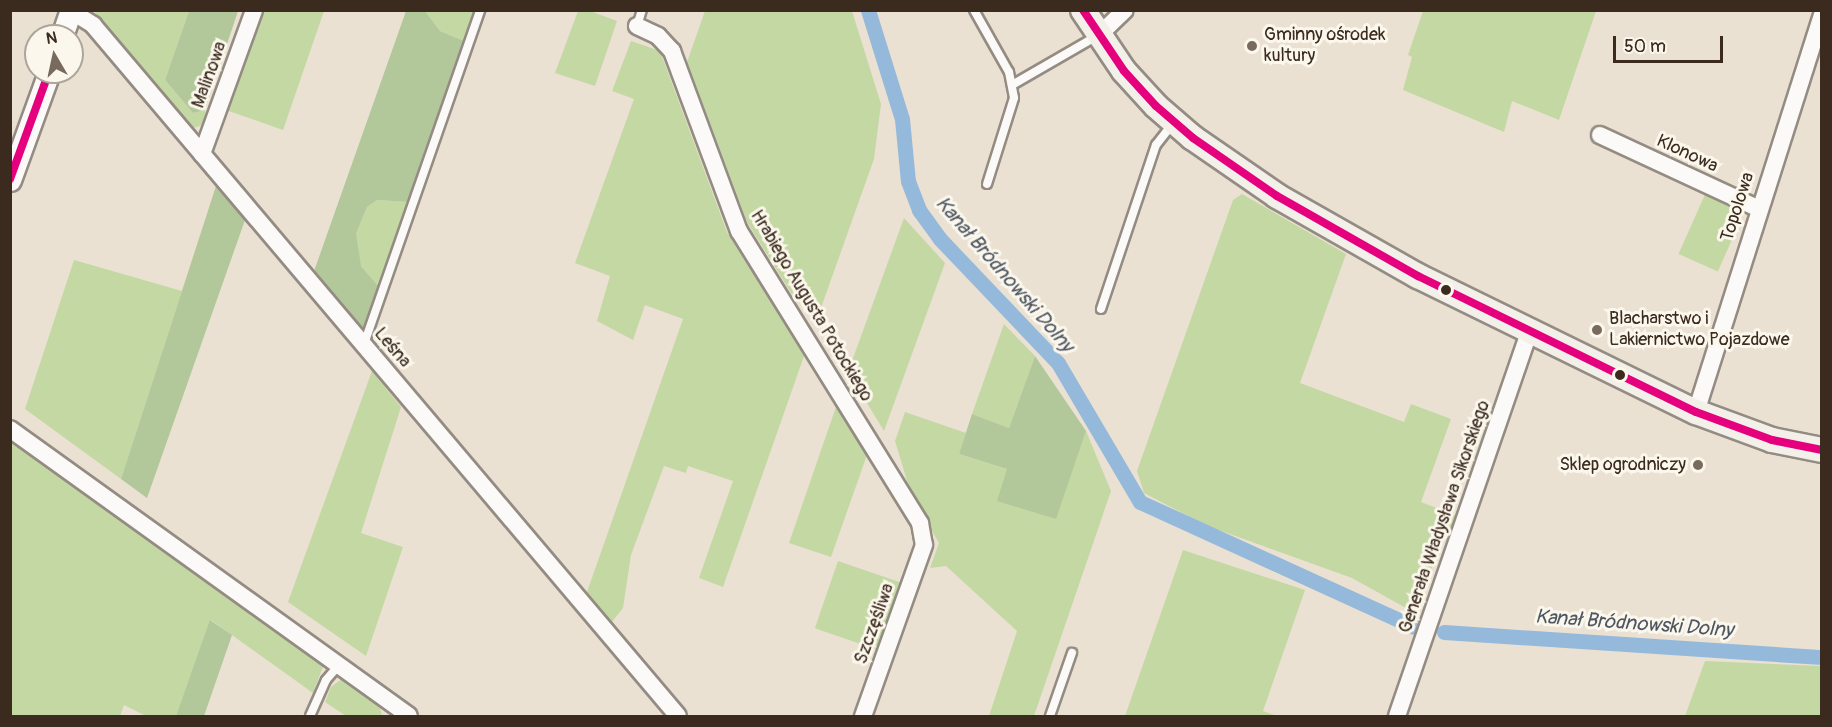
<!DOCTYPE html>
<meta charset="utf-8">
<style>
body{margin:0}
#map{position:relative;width:1832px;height:727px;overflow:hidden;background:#eae1d2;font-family:Pangolin,sans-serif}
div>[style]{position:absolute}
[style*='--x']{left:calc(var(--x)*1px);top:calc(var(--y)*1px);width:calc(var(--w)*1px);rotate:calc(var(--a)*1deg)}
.green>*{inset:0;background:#c4d8a3;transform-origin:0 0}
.forest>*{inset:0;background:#b2c79a}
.canal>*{height:15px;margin:-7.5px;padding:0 7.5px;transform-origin:7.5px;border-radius:7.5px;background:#95b9db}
.roads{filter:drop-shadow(2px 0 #948c83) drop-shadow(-2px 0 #948c83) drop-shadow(0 2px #948c83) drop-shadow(0 -2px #948c83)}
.service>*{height:8px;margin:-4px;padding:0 4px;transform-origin:4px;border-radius:4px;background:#fcfaf8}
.minor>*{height:16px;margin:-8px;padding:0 8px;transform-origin:8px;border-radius:8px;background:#fcfaf8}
.tertiary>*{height:21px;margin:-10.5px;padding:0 10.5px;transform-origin:10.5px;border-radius:10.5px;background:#fcfaf8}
.secondary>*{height:24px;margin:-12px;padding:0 12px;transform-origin:12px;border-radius:12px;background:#f3f0ea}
.bus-1>*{height:8px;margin:-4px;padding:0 4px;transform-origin:4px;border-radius:4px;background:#e5007d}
.dots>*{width:16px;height:16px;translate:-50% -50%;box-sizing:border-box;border:3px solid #fbf7ec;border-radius:50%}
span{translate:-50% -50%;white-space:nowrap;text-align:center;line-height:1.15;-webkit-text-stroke:6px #fbf7ec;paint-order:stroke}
.poi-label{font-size:18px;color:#3b2a1e}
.left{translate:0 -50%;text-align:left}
.right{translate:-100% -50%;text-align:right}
.street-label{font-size:18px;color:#3b2a1e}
.water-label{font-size:20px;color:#4e5662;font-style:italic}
.frame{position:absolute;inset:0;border:12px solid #3b2a1e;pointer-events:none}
.north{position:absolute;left:24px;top:24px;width:60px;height:60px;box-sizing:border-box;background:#fbf7ec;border:2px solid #aea59a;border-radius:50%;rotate:351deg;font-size:16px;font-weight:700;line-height:24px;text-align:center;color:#3b2a1e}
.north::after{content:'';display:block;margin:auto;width:21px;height:27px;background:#786a5d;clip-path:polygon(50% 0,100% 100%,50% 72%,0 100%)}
.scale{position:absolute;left:1613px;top:36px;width:110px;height:27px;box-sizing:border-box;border:3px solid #3b2a1e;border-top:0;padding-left:8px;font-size:18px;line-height:21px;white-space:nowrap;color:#3b2a1e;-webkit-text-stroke:4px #fbf7ec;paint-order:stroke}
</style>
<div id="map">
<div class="green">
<i style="clip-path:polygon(94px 11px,189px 11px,165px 80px,193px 113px,205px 110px,207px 119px,200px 126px,193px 128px)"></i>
<i style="clip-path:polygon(260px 11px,324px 11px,283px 130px,226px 110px)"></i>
<i style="clip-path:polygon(425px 11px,474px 11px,464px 41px,440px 31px)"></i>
<i style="clip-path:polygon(578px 11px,590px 11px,617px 21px,595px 86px,555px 73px)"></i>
<i style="clip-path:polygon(705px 11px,852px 11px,881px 104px,874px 159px,817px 319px,799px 295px,796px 301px,747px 222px,687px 62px)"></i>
<i style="clip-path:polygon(1423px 11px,1596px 11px,1559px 120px,1512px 101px,1504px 132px,1403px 90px,1412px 57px,1408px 55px)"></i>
<i style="clip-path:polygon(631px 41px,660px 51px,727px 232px,804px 356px,723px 587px,699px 578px,733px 481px,688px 466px,686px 473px,664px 466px,631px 555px,623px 608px,611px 623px,587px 592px,683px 319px,645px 305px,633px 340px,597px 321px,610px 276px,575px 263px,634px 99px,612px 91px)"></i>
<i style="left:1707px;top:190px;width:43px;height:70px;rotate:24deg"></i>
<i style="clip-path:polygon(1242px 194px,1346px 254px,1300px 383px,1404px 422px,1411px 404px,1451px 419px,1421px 502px,1457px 516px,1452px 531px,1446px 529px,1415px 613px,1352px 578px,1205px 525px,1144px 493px,1137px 471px,1233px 200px)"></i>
<i style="clip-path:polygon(377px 200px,409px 202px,379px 287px,361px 266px,356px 252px,356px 234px,367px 207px)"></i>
<i style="clip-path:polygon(904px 218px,945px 263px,884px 431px,848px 372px)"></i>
<i style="clip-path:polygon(74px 260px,182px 291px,121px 479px,25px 409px)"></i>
<i style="clip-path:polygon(1004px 324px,1035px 356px,1009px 428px,972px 414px)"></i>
<i style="clip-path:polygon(372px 371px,401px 407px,361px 533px,403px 547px,366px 656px,288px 602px)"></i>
<i style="clip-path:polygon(836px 407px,867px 455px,831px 557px,789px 543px)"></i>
<i style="clip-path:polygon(905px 412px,966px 433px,959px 454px,1007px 469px,1055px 519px,1086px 431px,1111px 491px,1034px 716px,989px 716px,1017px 631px,946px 566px,930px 568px,939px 543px,912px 497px,895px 441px)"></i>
<i style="clip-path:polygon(10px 441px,324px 664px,313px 693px,211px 620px,176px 716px,146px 716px,124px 705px,120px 716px,11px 716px)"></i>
<i style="clip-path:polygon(1183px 550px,1305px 590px,1263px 711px,1277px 716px,1125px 716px)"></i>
<i style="left:838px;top:561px;width:67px;height:71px;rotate:19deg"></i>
<i style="clip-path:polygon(1705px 661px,1821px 666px,1821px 716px,1685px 716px)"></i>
<i style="clip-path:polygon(343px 678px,379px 703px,382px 716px,346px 716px,325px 702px,331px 687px)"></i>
</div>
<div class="forest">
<i style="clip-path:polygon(189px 11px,238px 11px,205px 110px,193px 113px,165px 80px)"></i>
<i style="clip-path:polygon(406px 11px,425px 11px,440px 31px,464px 41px,409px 202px,377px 200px,367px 207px,356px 234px,361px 266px,379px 287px,363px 333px,313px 274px)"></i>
<i style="clip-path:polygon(216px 186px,245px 220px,147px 498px,121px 479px)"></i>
<i style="clip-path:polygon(1035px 356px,1086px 431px,1056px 519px,997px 501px,1007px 469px,959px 454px,972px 414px,1009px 428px)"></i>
<i style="clip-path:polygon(210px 620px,232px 635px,204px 716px,176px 716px)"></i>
</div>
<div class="canal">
<i style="--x:868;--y:10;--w:114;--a:72.7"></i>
<i style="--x:902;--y:119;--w:62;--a:84.5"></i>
<i style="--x:908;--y:181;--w:31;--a:69"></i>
<i style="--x:919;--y:210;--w:36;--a:54"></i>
<i style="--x:940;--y:239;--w:171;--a:46.4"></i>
<i style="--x:1058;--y:363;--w:161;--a:59.5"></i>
<i style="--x:1140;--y:502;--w:301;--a:24.5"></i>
<i style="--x:1444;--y:632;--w:379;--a:3.8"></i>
</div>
<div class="roads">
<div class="service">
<i style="--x:974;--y:10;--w:71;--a:60.6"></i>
<i style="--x:1009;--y:72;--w:26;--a:79"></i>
<i style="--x:1014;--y:98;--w:90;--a:107.4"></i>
<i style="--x:637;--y:26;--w:17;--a:-73"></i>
<i style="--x:1012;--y:85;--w:98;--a:-30"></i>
<i style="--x:1101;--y:309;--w:173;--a:-71.5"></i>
<i style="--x:1156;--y:145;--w:28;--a:-52"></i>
<i style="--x:364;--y:344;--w:354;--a:-70.8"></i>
<i style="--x:310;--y:716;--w:39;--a:-66"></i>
<i style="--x:326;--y:680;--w:20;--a:-49"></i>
<i style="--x:1050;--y:716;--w:67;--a:-70.8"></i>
</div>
<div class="minor">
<i style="--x:71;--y:11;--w:26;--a:32"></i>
<i style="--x:93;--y:25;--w:905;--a:49.75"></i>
<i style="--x:637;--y:26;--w:23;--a:25"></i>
<i style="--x:658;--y:36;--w:21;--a:47"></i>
<i style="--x:672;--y:51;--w:192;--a:69.6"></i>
<i style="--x:739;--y:231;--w:344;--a:58.2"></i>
<i style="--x:920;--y:523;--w:22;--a:80"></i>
<i style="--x:924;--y:545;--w:182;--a:109.6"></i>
<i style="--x:1098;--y:36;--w:37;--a:-44"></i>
<i style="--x:1600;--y:135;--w:173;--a:24.9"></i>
<i style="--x:202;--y:154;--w:153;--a:-70.1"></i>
<i style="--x:1696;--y:412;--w:417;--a:-72.4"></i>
<i style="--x:10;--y:429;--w:491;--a:35.7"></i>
<i style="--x:1397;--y:716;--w:408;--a:-71"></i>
</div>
<div class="tertiary">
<i style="--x:62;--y:36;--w:28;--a:-71"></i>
<i style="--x:10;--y:180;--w:115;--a:-70.1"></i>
</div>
<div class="secondary">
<i style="--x:1083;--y:10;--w:73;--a:56.1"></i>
<i style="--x:1124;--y:71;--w:47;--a:47.6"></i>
<i style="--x:1156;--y:106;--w:49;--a:40.9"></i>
<i style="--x:1193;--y:138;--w:102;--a:34.6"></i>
<i style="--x:1277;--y:196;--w:162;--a:29.6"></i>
<i style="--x:1418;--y:276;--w:309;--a:26.1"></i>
<i style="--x:1696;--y:412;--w:81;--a:20.2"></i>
<i style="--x:1772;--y:440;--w:51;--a:11.3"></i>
</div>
</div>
<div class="bus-1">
<i style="--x:1083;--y:10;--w:73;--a:56.1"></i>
<i style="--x:1124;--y:71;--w:47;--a:47.6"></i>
<i style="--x:1156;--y:106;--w:49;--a:40.9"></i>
<i style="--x:1193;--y:138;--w:102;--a:34.6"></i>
<i style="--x:1277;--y:196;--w:162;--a:29.6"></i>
<i style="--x:1418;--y:276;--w:309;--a:26.1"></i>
<i style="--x:1696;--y:412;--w:81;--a:20.2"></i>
<i style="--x:1772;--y:440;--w:51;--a:11.3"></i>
<i style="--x:10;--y:179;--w:114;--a:-70"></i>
</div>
<div class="dots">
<i style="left:1252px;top:46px;background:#786a5d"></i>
<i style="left:1446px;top:290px;background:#3b2a1e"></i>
<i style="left:1597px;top:330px;background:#786a5d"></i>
<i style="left:1620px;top:375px;background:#3b2a1e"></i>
<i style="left:1698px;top:465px;background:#786a5d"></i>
</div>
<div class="poi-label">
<span class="left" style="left:1264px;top:46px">Gminny ośrodek<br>kultury</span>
<span class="left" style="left:1609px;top:330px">Blacharstwo i<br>Lakiernictwo Pojazdowe</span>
<span class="right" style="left:1686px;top:465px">Sklep ogrodniczy</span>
</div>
<div class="street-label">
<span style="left:210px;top:75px;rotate:-70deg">Malinowa</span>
<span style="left:1687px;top:154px;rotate:25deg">Klonowa</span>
<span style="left:1738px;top:207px;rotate:-72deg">Topolowa</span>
<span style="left:811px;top:306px;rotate:59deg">Hrabiego Augusta Potockiego</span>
<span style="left:392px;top:348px;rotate:50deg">Leśna</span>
<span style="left:1445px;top:517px;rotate:-71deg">Generała Władysława Sikorskiego</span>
<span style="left:875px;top:624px;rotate:-70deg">Szczęśliwa</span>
</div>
<div class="water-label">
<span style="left:1005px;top:274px;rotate:49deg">Kanał Bródnowski Dolny</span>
<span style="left:1634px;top:623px;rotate:4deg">Kanał Bródnowski Dolny</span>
</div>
<div class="frame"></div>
<div class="north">N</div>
<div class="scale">50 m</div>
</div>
